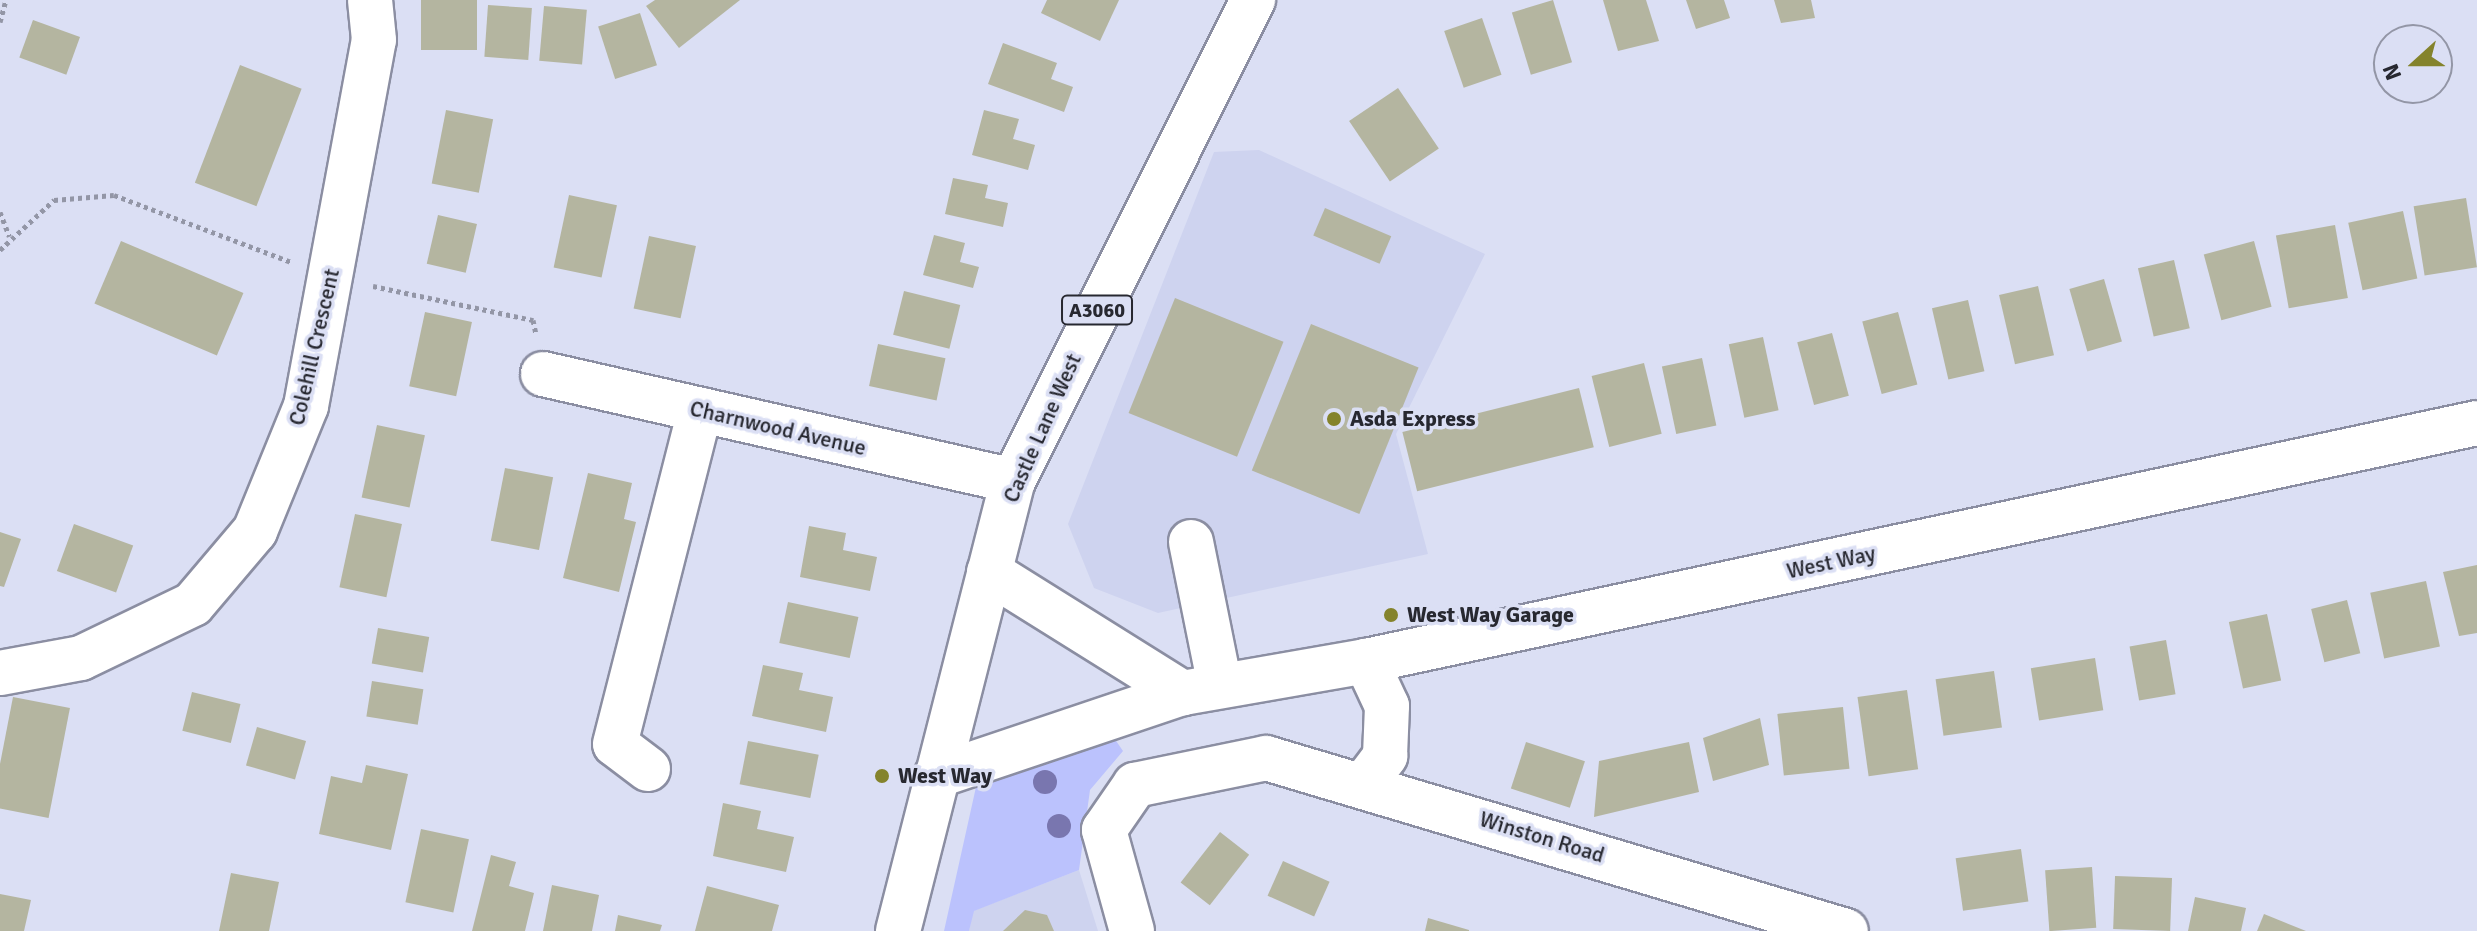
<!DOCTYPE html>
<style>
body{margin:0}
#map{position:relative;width:2477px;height:931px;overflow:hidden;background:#dbdff4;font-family:Signika,sans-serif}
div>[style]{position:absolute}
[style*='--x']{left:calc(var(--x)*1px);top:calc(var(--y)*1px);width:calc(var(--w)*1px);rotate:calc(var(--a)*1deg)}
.built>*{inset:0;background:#ced3ef}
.green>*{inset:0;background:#bbc2fd}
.building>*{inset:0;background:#b4b5a0;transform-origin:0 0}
.path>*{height:5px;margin-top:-2.5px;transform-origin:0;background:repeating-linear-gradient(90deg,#9396a6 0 4px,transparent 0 8px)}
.roads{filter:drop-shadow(2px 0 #8b8ea2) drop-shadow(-2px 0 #8b8ea2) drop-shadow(0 2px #8b8ea2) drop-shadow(0 -2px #8b8ea2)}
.minor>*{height:44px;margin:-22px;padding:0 22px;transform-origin:22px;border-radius:22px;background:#fff}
.major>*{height:44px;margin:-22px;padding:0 22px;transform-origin:22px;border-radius:22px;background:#fff}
.trees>*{width:24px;height:24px;margin:-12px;border-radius:50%;background:#7976af}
.dots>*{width:22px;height:22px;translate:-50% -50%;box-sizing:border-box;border:4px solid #dbdff4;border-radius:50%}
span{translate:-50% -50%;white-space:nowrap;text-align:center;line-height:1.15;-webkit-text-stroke:7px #dbdff4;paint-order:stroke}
.shield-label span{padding:2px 6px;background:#dbdff4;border:2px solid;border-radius:6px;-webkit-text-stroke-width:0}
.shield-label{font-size:20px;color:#272830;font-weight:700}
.street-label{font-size:22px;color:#272830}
.poi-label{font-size:22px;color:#272830;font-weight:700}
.left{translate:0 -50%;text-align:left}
.north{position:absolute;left:2373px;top:24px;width:80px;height:80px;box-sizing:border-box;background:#dbdff4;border:2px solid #9396a6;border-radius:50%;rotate:249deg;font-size:22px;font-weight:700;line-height:32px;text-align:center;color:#272830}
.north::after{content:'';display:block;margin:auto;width:28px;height:36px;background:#84832c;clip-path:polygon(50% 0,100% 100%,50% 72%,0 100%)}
</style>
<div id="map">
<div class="built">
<i style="clip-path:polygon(1259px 150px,1485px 254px,1396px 434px,1428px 554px,1158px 613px,1094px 588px,1068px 524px,1214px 152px)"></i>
<i style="clip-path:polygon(1079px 870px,1098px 931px,969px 931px,973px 911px)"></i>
</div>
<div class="green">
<i style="clip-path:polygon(1110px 732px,1123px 751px,1090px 790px,1079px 870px,974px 911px,969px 931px,944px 931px,976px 787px,995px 763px)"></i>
</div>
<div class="building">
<i style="left:421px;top:0;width:56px;height:50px"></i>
<i style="clip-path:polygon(655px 0,740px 0,679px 48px,646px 6px)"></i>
<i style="clip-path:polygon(1047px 0,1119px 0,1100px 41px,1041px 13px)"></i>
<i style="left:1553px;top:0;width:65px;height:43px;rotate:73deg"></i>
<i style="clip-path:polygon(1603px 0,1646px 0,1659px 41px,1618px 51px)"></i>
<i style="clip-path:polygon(1686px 0,1724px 0,1730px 18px,1696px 29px)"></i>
<i style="clip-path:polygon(1774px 0,1811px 0,1815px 18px,1781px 23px)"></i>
<i style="left:488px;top:5px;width:44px;height:52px;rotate:4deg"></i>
<i style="left:544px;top:6px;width:43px;height:55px;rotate:5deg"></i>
<i style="left:640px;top:13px;width:55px;height:44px;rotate:72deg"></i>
<i style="left:1482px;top:18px;width:60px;height:40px;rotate:71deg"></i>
<i style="left:33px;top:20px;width:50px;height:40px;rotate:20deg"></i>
<i style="clip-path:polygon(1003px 43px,1057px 63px,1051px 79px,1073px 87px,1064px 112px,988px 84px)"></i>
<i style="left:240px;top:65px;width:66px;height:126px;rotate:21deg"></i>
<i style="left:1398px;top:88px;width:73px;height:59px;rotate:56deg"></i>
<i style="left:446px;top:110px;width:48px;height:75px;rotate:11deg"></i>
<i style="clip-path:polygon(984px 110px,1019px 119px,1013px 139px,1035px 145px,1028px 170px,972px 155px)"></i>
<i style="clip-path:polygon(953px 178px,988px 185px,985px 198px,1008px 203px,1003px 227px,945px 214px)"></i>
<i style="left:569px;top:195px;width:49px;height:74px;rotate:12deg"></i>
<i style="left:2466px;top:198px;width:70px;height:53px;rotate:81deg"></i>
<i style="left:1325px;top:208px;width:72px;height:30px;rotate:23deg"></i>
<i style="left:2403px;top:211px;width:69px;height:56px;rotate:78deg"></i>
<i style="left:438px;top:215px;width:40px;height:50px;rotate:13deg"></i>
<i style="left:2335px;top:225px;width:74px;height:60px;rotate:80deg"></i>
<i style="clip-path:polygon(934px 235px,965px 243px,960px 262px,979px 267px,973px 288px,923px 275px)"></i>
<i style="left:649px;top:236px;width:48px;height:74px;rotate:12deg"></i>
<i style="left:121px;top:241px;width:133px;height:68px;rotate:23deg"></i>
<i style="left:2254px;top:241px;width:68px;height:52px;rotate:75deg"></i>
<i style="left:2174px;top:260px;width:70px;height:37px;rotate:77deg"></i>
<i style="left:2104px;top:279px;width:65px;height:36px;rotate:74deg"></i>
<i style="left:2038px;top:286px;width:71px;height:40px;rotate:77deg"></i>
<i style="left:904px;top:291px;width:58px;height:45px;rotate:14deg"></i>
<i style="left:1175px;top:298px;width:117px;height:124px;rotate:22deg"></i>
<i style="left:1968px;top:300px;width:73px;height:37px;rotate:77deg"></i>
<i style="left:425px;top:312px;width:48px;height:76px;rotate:12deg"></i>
<i style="left:1898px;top:312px;width:75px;height:37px;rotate:75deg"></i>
<i style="left:1311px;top:324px;width:116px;height:158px;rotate:22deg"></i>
<i style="left:1832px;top:333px;width:65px;height:36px;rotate:75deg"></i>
<i style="left:1763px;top:337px;width:75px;height:35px;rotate:78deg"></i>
<i style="left:878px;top:344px;width:69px;height:43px;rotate:12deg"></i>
<i style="left:1702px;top:358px;width:69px;height:41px;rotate:78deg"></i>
<i style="left:1644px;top:363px;width:73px;height:54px;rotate:76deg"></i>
<i style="left:1579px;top:388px;width:61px;height:182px;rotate:76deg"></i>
<i style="left:377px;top:425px;width:49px;height:74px;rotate:12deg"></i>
<i style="left:505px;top:468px;width:49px;height:74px;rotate:11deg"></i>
<i style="clip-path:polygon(588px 473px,632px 483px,624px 519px,636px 522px,619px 592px,563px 578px)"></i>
<i style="left:355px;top:514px;width:48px;height:75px;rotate:12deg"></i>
<i style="left:74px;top:524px;width:63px;height:50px;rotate:20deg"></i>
<i style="clip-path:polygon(809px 526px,846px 533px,843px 550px,877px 557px,870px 591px,800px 577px)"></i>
<i style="clip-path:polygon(0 532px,21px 539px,4px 587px,0 586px)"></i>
<i style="clip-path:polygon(2477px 565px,2477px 633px,2459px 636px,2443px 572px)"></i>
<i style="left:2426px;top:581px;width:67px;height:57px;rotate:78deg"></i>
<i style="left:2347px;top:600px;width:55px;height:37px;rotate:76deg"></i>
<i style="left:788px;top:602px;width:72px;height:42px;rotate:12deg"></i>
<i style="left:2267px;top:614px;width:68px;height:39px;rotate:78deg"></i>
<i style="left:378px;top:628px;width:52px;height:36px;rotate:10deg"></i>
<i style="left:2166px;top:640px;width:55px;height:37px;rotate:80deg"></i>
<i style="left:2095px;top:658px;width:53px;height:65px;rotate:81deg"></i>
<i style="clip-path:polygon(763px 665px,803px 673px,799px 690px,833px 697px,826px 732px,752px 716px)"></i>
<i style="left:1994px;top:671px;width:57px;height:59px;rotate:82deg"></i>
<i style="left:372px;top:681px;width:52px;height:36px;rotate:9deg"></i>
<i style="left:1907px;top:690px;width:80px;height:50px;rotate:82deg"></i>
<i style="left:192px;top:692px;width:50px;height:40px;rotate:14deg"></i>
<i style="left:13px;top:697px;width:58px;height:112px;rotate:11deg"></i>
<i style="left:1843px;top:707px;width:62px;height:66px;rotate:84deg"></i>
<i style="clip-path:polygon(1760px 718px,1769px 765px,1713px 781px,1703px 738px)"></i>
<i style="left:257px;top:727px;width:51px;height:40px;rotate:16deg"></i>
<i style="left:748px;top:741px;width:72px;height:44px;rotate:11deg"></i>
<i style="left:1526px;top:742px;width:62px;height:49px;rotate:18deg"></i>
<i style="clip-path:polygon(1689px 742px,1699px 792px,1594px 817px,1599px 761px)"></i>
<i style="clip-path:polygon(366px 765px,408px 774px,391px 850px,319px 834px,331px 776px,362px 783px)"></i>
<i style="clip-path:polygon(723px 803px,761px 811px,757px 829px,794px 837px,786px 872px,713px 856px)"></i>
<i style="left:421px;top:829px;width:49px;height:75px;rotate:12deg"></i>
<i style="left:1220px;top:832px;width:37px;height:64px;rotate:38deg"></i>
<i style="left:2021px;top:849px;width:53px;height:66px;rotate:82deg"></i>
<i style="clip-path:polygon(491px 855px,516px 862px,509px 886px,534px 893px,525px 931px,472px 931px)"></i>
<i style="left:1283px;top:861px;width:51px;height:38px;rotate:24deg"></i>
<i style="left:2092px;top:867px;width:61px;height:47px;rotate:86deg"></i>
<i style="clip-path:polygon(231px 873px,279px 882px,269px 931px,219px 931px)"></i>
<i style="left:2172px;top:878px;width:53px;height:57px;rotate:92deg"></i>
<i style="clip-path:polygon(552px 885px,599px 895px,592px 931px,543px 931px)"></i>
<i style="clip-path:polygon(707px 886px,779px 905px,772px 931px,695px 931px)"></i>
<i style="clip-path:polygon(0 894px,31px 900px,24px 931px,0 931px)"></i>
<i style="clip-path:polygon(2195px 897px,2246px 908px,2241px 931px,2188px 931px)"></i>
<i style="clip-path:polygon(1025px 910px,1047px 915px,1054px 931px,1003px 931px)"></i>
<i style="clip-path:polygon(2264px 914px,2306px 931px,2257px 931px)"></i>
<i style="clip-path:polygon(618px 915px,662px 925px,660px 931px,615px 931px)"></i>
<i style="clip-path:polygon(1428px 918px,1469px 930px,1469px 931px,1425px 931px)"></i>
</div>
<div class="path">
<i style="--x:0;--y:22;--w:23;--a:-75"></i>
<i style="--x:0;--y:212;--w:26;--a:69"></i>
<i style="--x:0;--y:250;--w:74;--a:-42.8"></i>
<i style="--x:54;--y:200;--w:60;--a:-4.8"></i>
<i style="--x:114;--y:195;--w:189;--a:20.7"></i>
<i style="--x:373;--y:286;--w:164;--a:12"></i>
<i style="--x:533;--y:320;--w:14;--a:78"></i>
</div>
<div class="roads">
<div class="minor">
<i style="--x:543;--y:374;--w:482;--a:12.8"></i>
<i style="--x:1191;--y:542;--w:147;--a:78.6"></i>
<i style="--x:989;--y:572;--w:229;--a:32"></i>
<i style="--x:0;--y:673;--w:82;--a:-10.5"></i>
<i style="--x:81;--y:658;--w:124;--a:-25.7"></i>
<i style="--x:193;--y:604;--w:96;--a:-49.7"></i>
<i style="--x:255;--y:531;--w:135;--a:-67.8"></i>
<i style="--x:306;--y:406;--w:372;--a:-79.5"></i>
<i style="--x:374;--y:40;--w:40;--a:-95.7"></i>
<i style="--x:648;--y:769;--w:41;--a:-142.9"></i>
<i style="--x:615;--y:744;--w:345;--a:-75.7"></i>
<i style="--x:936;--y:776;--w:261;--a:-18.6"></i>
<i style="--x:1183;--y:693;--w:186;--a:-9.9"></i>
<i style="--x:1366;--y:661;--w:1136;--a:-12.09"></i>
<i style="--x:1365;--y:783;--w:34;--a:-53"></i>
<i style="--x:1385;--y:756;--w:50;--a:-87.7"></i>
<i style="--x:1387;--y:706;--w:50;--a:-115"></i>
<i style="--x:1132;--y:931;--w:105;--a:-105.5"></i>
<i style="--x:1104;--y:830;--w:55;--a:-55.4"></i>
<i style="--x:1135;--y:785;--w:134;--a:-11.6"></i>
<i style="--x:1266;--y:758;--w:605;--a:16.61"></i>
</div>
<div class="major">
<i style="--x:898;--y:931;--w:464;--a:-75.7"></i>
<i style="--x:1013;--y:481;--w:538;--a:-63.48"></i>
</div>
</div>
<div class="trees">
<i style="left:1045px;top:782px"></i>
<i style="left:1059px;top:826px"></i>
</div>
<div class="dots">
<i style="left:1334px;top:419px;background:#84832c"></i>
<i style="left:1391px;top:615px;background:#84832c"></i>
<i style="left:882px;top:776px;background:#84832c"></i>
</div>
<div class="shield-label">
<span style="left:1097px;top:310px">A3060</span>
</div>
<div class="street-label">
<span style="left:314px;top:347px;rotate:-77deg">Colehill Crescent</span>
<span style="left:778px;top:428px;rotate:13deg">Charnwood Avenue</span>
<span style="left:1042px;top:428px;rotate:-66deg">Castle Lane West</span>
<span style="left:1831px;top:562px;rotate:-12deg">West Way</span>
<span style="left:1542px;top:837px;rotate:17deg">Winston Road</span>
</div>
<div class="poi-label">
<span class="left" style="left:1350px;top:419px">Asda Express</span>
<span class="left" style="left:1407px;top:615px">West Way Garage</span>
<span class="left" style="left:898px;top:776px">West Way</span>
</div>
<div class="north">N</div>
</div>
